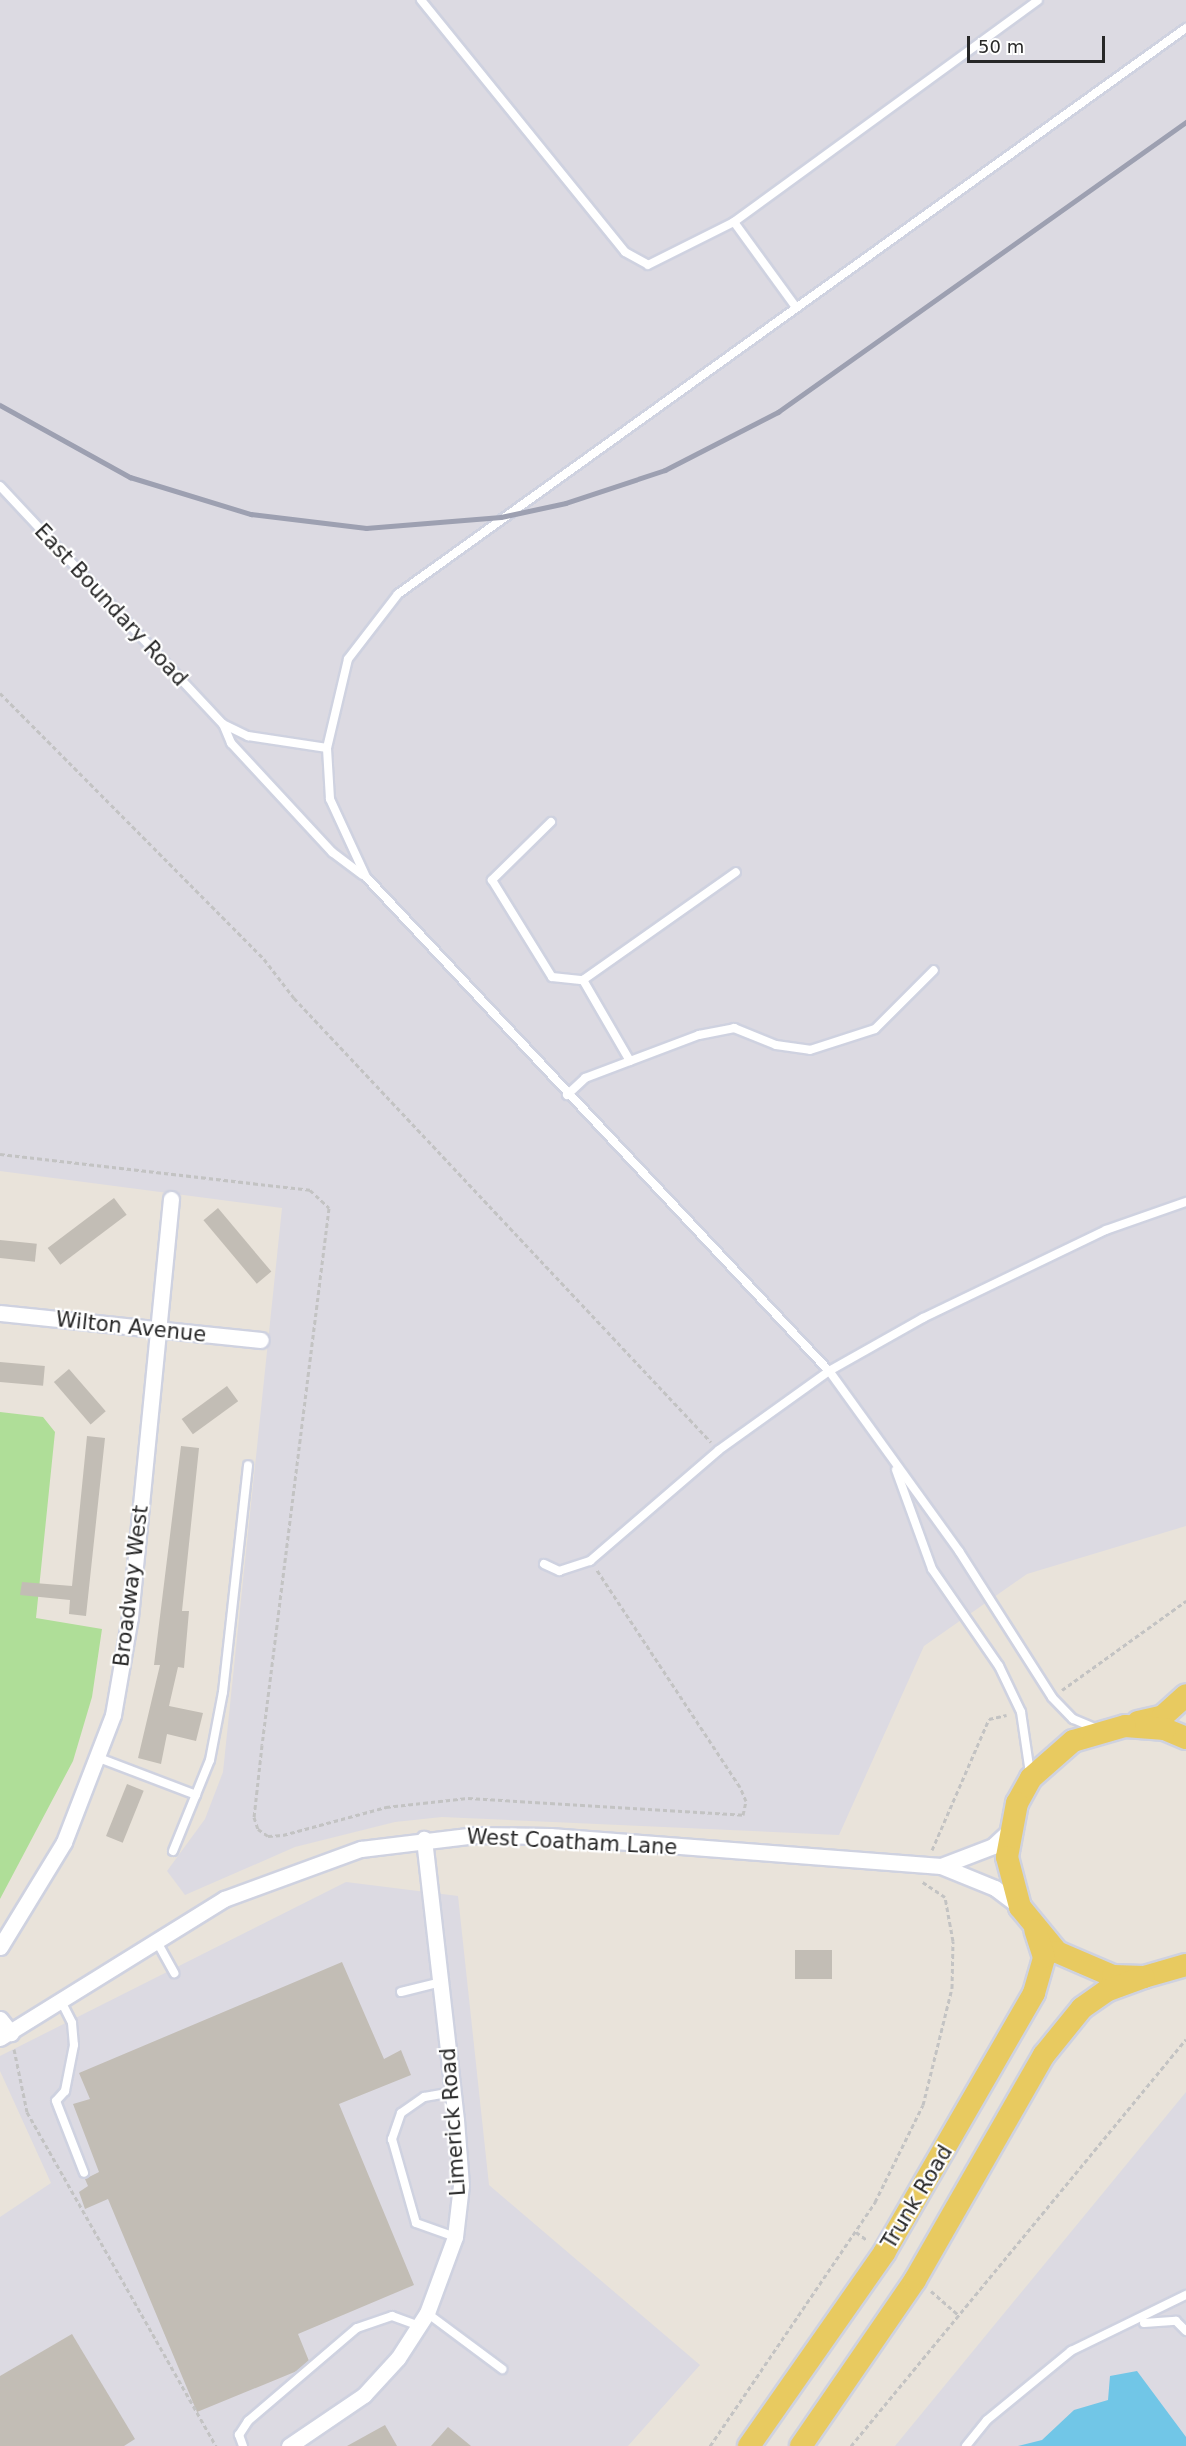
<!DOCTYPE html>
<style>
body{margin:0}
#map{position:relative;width:1186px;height:2446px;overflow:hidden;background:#e9e3da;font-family:"DejaVu Sans",sans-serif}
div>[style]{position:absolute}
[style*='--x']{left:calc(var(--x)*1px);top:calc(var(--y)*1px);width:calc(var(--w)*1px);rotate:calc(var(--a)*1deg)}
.industrial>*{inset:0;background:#dcdae2}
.green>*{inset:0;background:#afde98}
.water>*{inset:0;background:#71c6e7}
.building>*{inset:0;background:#c2bdb5;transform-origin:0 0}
.path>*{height:3px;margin-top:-1.5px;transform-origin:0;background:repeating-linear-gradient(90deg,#c3c3c3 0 4.5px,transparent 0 7.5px)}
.roads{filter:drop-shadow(2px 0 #cfd2e0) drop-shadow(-2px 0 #cfd2e0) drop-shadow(0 2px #cfd2e0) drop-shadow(0 -2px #cfd2e0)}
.lane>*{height:8px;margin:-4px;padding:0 4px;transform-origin:4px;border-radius:4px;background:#fff}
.street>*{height:15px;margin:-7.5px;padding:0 7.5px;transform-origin:7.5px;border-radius:7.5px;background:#fff}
.primary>*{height:22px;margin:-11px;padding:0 11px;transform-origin:11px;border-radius:11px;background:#e8ca60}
.rail>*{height:4.5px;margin:-2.25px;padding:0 2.25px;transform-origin:2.25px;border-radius:2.25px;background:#9da0b1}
span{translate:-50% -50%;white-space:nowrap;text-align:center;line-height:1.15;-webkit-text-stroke:4.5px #fff;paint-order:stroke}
.street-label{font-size:21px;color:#272727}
.scale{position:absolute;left:967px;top:36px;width:138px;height:27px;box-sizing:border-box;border:3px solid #272727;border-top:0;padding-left:8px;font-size:18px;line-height:21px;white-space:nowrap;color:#272727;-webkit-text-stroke:4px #fff;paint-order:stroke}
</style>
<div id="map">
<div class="industrial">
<i style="clip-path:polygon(0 0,1186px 0,1186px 1526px,1027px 1574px,924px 1646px,839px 1835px,442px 1817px,395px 1822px,295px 1847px,185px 1895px,167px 1871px,205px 1819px,223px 1772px,282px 1208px,0 1171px)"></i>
<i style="clip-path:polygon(346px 1882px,458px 1896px,489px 2185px,700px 2365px,628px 2446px,0 2446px,0 2217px,51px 2183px,0 2071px,0 2056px)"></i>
<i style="clip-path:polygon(1186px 2092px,1186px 2446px,895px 2446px)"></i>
</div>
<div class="green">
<i style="clip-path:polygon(0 1412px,43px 1417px,55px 1432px,36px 1618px,102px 1629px,92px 1697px,73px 1761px,0 1899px)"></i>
</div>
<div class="water">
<i style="clip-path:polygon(1137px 2371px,1186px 2437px,1186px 2446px,1018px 2446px,1042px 2440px,1074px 2410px,1108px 2400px,1110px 2376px)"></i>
</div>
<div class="building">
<i style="left:114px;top:1198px;width:21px;height:83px;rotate:53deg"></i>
<i style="left:218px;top:1208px;width:83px;height:19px;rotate:50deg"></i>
<i style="left:0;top:1240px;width:37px;height:18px;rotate:6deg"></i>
<i style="left:0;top:1362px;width:45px;height:20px;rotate:5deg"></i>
<i style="left:69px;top:1369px;width:56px;height:20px;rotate:49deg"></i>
<i style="left:227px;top:1386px;width:19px;height:56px;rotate:54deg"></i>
<i style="clip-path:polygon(87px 1436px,105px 1438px,86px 1616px,69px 1614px,70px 1600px,20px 1595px,22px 1582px,72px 1586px)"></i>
<i style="clip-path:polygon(181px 1446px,199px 1448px,182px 1611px,189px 1611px,184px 1668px,178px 1667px,169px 1706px,203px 1713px,196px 1741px,167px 1734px,161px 1764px,138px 1758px,160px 1665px,154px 1665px)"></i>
<i style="left:127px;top:1784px;width:18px;height:56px;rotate:22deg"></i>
<i style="left:832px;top:1950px;width:29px;height:37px;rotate:90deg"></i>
<i style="clip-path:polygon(342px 1962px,384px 2059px,401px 2050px,411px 2075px,339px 2104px,414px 2285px,298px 2334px,309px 2361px,297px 2371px,197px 2412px,108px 2199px,85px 2209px,79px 2192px,88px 2186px,85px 2179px,99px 2172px,73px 2104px,90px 2099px,79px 2073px)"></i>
<i style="clip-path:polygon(72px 2334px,135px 2439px,124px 2446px,0 2446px,0 2376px)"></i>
<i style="clip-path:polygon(385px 2425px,397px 2446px,347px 2446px)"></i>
<i style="clip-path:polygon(448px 2427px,471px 2446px,431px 2446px)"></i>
</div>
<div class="path">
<i style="--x:0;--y:693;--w:375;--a:45.2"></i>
<i style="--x:264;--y:959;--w:49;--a:52.4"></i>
<i style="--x:294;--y:998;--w:609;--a:46.8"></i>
<i style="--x:0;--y:1154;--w:312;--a:6.6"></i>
<i style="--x:310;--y:1190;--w:26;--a:43"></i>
<i style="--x:329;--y:1208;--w:541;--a:97.11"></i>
<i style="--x:262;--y:1745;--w:72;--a:96.3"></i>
<i style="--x:254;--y:1817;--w:13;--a:72"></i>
<i style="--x:258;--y:1829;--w:12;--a:35"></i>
<i style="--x:268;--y:1836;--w:15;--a:-4"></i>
<i style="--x:283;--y:1835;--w:107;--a:-15.2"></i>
<i style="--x:386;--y:1807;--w:82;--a:-6.3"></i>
<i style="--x:468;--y:1798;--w:276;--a:3.5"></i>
<i style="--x:743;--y:1815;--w:14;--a:-78"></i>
<i style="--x:746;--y:1801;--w:15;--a:-113"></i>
<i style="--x:740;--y:1787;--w:260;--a:-123.4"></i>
<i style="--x:1062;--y:1690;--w:153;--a:-35.7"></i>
<i style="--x:932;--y:1850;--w:143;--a:-66.5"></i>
<i style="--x:989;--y:1719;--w:18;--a:-13"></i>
<i style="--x:14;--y:2049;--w:64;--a:78.3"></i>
<i style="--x:27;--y:2112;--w:384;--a:60.5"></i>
<i style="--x:856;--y:2232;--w:14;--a:36"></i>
<i style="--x:931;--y:2291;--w:37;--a:41"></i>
<i style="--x:710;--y:2446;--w:295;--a:-55.9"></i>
<i style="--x:875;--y:2202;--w:108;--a:-63.7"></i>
<i style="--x:923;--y:2105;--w:121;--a:-76.1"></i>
<i style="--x:952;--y:1988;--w:47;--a:-88.8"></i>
<i style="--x:953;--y:1941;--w:45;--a:-100.3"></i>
<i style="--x:945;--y:1897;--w:27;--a:-146"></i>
<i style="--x:851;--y:2446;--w:527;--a:-50.54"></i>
</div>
<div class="roads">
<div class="lane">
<i style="--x:421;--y:0;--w:324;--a:51"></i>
<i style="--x:625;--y:252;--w:26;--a:29"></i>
<i style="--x:648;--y:265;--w:96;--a:-26.6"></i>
<i style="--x:734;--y:222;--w:376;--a:-36.1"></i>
<i style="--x:734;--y:222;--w:104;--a:54"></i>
<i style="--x:0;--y:486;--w:326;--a:46.9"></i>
<i style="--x:223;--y:724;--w:21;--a:67"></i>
<i style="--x:231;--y:743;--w:149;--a:47.2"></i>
<i style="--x:332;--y:852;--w:38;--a:37"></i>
<i style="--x:223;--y:724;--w:28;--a:26"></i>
<i style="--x:248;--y:736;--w:80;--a:8.6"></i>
<i style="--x:551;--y:822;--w:83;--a:135.5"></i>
<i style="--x:492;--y:880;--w:114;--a:58.3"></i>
<i style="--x:552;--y:977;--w:31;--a:6"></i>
<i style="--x:630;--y:1061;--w:94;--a:-120.1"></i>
<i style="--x:583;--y:980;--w:187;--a:-35.2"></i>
<i style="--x:567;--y:1095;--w:25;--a:-43"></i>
<i style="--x:585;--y:1078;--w:122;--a:-20.7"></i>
<i style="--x:699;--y:1035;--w:36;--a:-11"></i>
<i style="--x:734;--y:1028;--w:45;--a:22"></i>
<i style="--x:776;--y:1045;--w:34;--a:8"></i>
<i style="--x:810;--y:1050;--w:68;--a:-17.9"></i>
<i style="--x:875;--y:1029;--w:83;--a:-45"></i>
<i style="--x:896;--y:1470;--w:105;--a:70"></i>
<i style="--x:932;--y:1569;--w:118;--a:55.4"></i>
<i style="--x:999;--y:1666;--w:51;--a:64.4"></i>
<i style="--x:1021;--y:1712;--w:62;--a:81.6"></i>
<i style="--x:544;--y:1564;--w:17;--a:25"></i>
<i style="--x:559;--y:1571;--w:33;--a:-18"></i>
<i style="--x:590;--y:1561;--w:170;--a:-40.7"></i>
<i style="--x:719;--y:1450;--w:135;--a:-35.7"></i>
<i style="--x:829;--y:1371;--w:108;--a:-29.4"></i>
<i style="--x:923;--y:1318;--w:203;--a:-25.7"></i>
<i style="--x:1106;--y:1230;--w:85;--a:-19.3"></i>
<i style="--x:1097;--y:1729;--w:26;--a:-157"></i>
<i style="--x:1073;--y:1719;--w:30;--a:-134"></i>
<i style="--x:1052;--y:1697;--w:173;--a:-122.5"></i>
<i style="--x:959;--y:1551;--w:222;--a:-125.8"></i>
<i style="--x:829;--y:1371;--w:677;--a:-133.14"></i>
<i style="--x:366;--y:877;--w:86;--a:-114.8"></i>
<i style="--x:330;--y:799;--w:51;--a:-93.4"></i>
<i style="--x:327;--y:748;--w:91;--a:-76.7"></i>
<i style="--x:348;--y:659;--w:82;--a:-52.4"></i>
<i style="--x:398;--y:594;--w:970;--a:-35.69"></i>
<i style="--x:99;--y:1758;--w:104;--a:20.9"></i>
<i style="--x:173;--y:1851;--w:98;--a:-67.9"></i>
<i style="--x:210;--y:1760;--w:69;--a:-79.2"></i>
<i style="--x:223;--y:1692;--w:228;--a:-83.7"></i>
<i style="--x:156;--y:1940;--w:38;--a:61"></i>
<i style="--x:401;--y:1992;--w:41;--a:-14"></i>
<i style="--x:62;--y:2003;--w:22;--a:63"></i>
<i style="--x:72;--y:2023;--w:22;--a:85"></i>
<i style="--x:74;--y:2045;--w:47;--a:101.1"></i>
<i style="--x:65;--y:2091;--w:13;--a:132"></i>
<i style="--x:56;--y:2101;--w:77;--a:68.7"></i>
<i style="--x:453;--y:2092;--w:29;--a:170"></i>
<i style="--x:424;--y:2097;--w:28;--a:145"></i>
<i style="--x:401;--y:2113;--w:28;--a:109"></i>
<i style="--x:392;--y:2139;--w:87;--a:74.1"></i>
<i style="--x:416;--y:2223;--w:41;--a:19.7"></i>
<i style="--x:427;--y:2313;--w:94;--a:36.7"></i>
<i style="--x:1144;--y:2323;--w:32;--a:-4"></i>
<i style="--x:1176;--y:2321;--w:14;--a:45"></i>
<i style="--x:243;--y:2446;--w:12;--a:-110"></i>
<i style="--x:239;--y:2435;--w:17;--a:-57"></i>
<i style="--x:248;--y:2421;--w:143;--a:-40.5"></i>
<i style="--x:357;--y:2328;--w:37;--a:-19"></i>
<i style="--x:392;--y:2316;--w:30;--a:20"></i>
<i style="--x:966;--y:2446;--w:33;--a:-51"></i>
<i style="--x:987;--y:2420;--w:109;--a:-39.4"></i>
<i style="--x:1071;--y:2351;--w:128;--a:-26"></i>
</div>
<div class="street">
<i style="--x:0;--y:1313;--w:262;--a:5.9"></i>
<i style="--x:941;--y:1866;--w:58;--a:22.2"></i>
<i style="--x:995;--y:1888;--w:31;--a:37"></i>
<i style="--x:0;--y:1947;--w:123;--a:-58.6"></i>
<i style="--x:64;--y:1842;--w:136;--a:-68.9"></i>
<i style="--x:113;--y:1715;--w:99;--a:-80.2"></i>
<i style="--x:130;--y:1617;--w:420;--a:-84.4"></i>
<i style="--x:0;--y:2019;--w:18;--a:52"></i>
<i style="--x:0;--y:2038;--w:264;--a:-31.8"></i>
<i style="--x:224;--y:1899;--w:146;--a:-20.1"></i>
<i style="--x:361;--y:1849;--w:116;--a:-6.9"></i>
<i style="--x:476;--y:1835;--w:74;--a:0.8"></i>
<i style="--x:550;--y:1836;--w:392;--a:4.4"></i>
<i style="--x:941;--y:1866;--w:56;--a:-21"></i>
<i style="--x:993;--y:1846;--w:22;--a:-43"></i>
<i style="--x:289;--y:2446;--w:91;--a:-34.2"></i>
<i style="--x:364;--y:2395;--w:50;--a:-47.4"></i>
<i style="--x:398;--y:2358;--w:54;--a:-57.2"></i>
<i style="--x:427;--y:2313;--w:81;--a:-69.8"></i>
<i style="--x:455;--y:2237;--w:52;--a:-83.4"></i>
<i style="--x:461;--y:2185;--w:65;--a:-94.4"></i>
<i style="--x:456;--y:2120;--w:283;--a:-96.5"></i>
</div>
<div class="primary">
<i style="--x:1138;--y:1722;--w:26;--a:-13"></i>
<i style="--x:1163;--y:1716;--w:31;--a:-42"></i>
<i style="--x:1186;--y:1738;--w:23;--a:-157"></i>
<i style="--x:1165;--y:1729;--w:40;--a:-175.7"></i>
<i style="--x:1125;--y:1726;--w:54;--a:163.9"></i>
<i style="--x:1073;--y:1741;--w:56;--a:138.6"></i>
<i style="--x:1031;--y:1778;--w:29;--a:119"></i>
<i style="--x:1017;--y:1803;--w:55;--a:100.5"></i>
<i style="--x:1007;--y:1857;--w:52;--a:75.4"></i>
<i style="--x:1020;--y:1907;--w:58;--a:50.6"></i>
<i style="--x:1057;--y:1952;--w:61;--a:23.2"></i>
<i style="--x:1113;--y:1976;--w:31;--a:2"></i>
<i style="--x:1144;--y:1977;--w:44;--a:-15.9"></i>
<i style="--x:749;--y:2446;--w:236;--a:-55"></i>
<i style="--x:884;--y:2253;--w:300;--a:-60"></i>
<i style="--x:1034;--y:1993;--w:37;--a:-74"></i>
<i style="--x:1044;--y:1957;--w:28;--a:-108"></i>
<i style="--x:801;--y:2446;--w:201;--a:-55.5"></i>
<i style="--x:915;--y:2280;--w:259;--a:-60.2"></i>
<i style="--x:1044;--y:2055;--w:60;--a:-51"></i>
<i style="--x:1082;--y:2008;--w:29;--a:-35"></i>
<i style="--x:1106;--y:1991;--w:40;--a:-20.2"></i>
</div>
</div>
<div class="rail">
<i style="--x:0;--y:405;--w:149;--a:29"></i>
<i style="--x:130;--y:477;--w:127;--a:17"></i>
<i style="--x:251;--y:514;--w:116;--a:6.9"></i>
<i style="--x:366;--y:528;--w:135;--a:-4.7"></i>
<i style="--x:501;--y:517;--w:66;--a:-12.2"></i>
<i style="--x:566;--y:503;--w:104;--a:-18.4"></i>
<i style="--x:665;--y:470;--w:127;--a:-27.2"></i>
<i style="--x:778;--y:412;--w:501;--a:-35.4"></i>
</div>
<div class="street-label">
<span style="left:111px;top:605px;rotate:47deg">East Boundary Road</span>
<span style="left:131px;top:1327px;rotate:6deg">Wilton Avenue</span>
<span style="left:131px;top:1586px;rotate:-83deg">Broadway West</span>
<span style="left:572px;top:1842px;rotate:3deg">West Coatham Lane</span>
<span style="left:453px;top:2122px;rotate:-94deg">Limerick Road</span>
<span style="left:917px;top:2197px;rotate:-59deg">Trunk Road</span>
</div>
<div class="scale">50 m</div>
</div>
